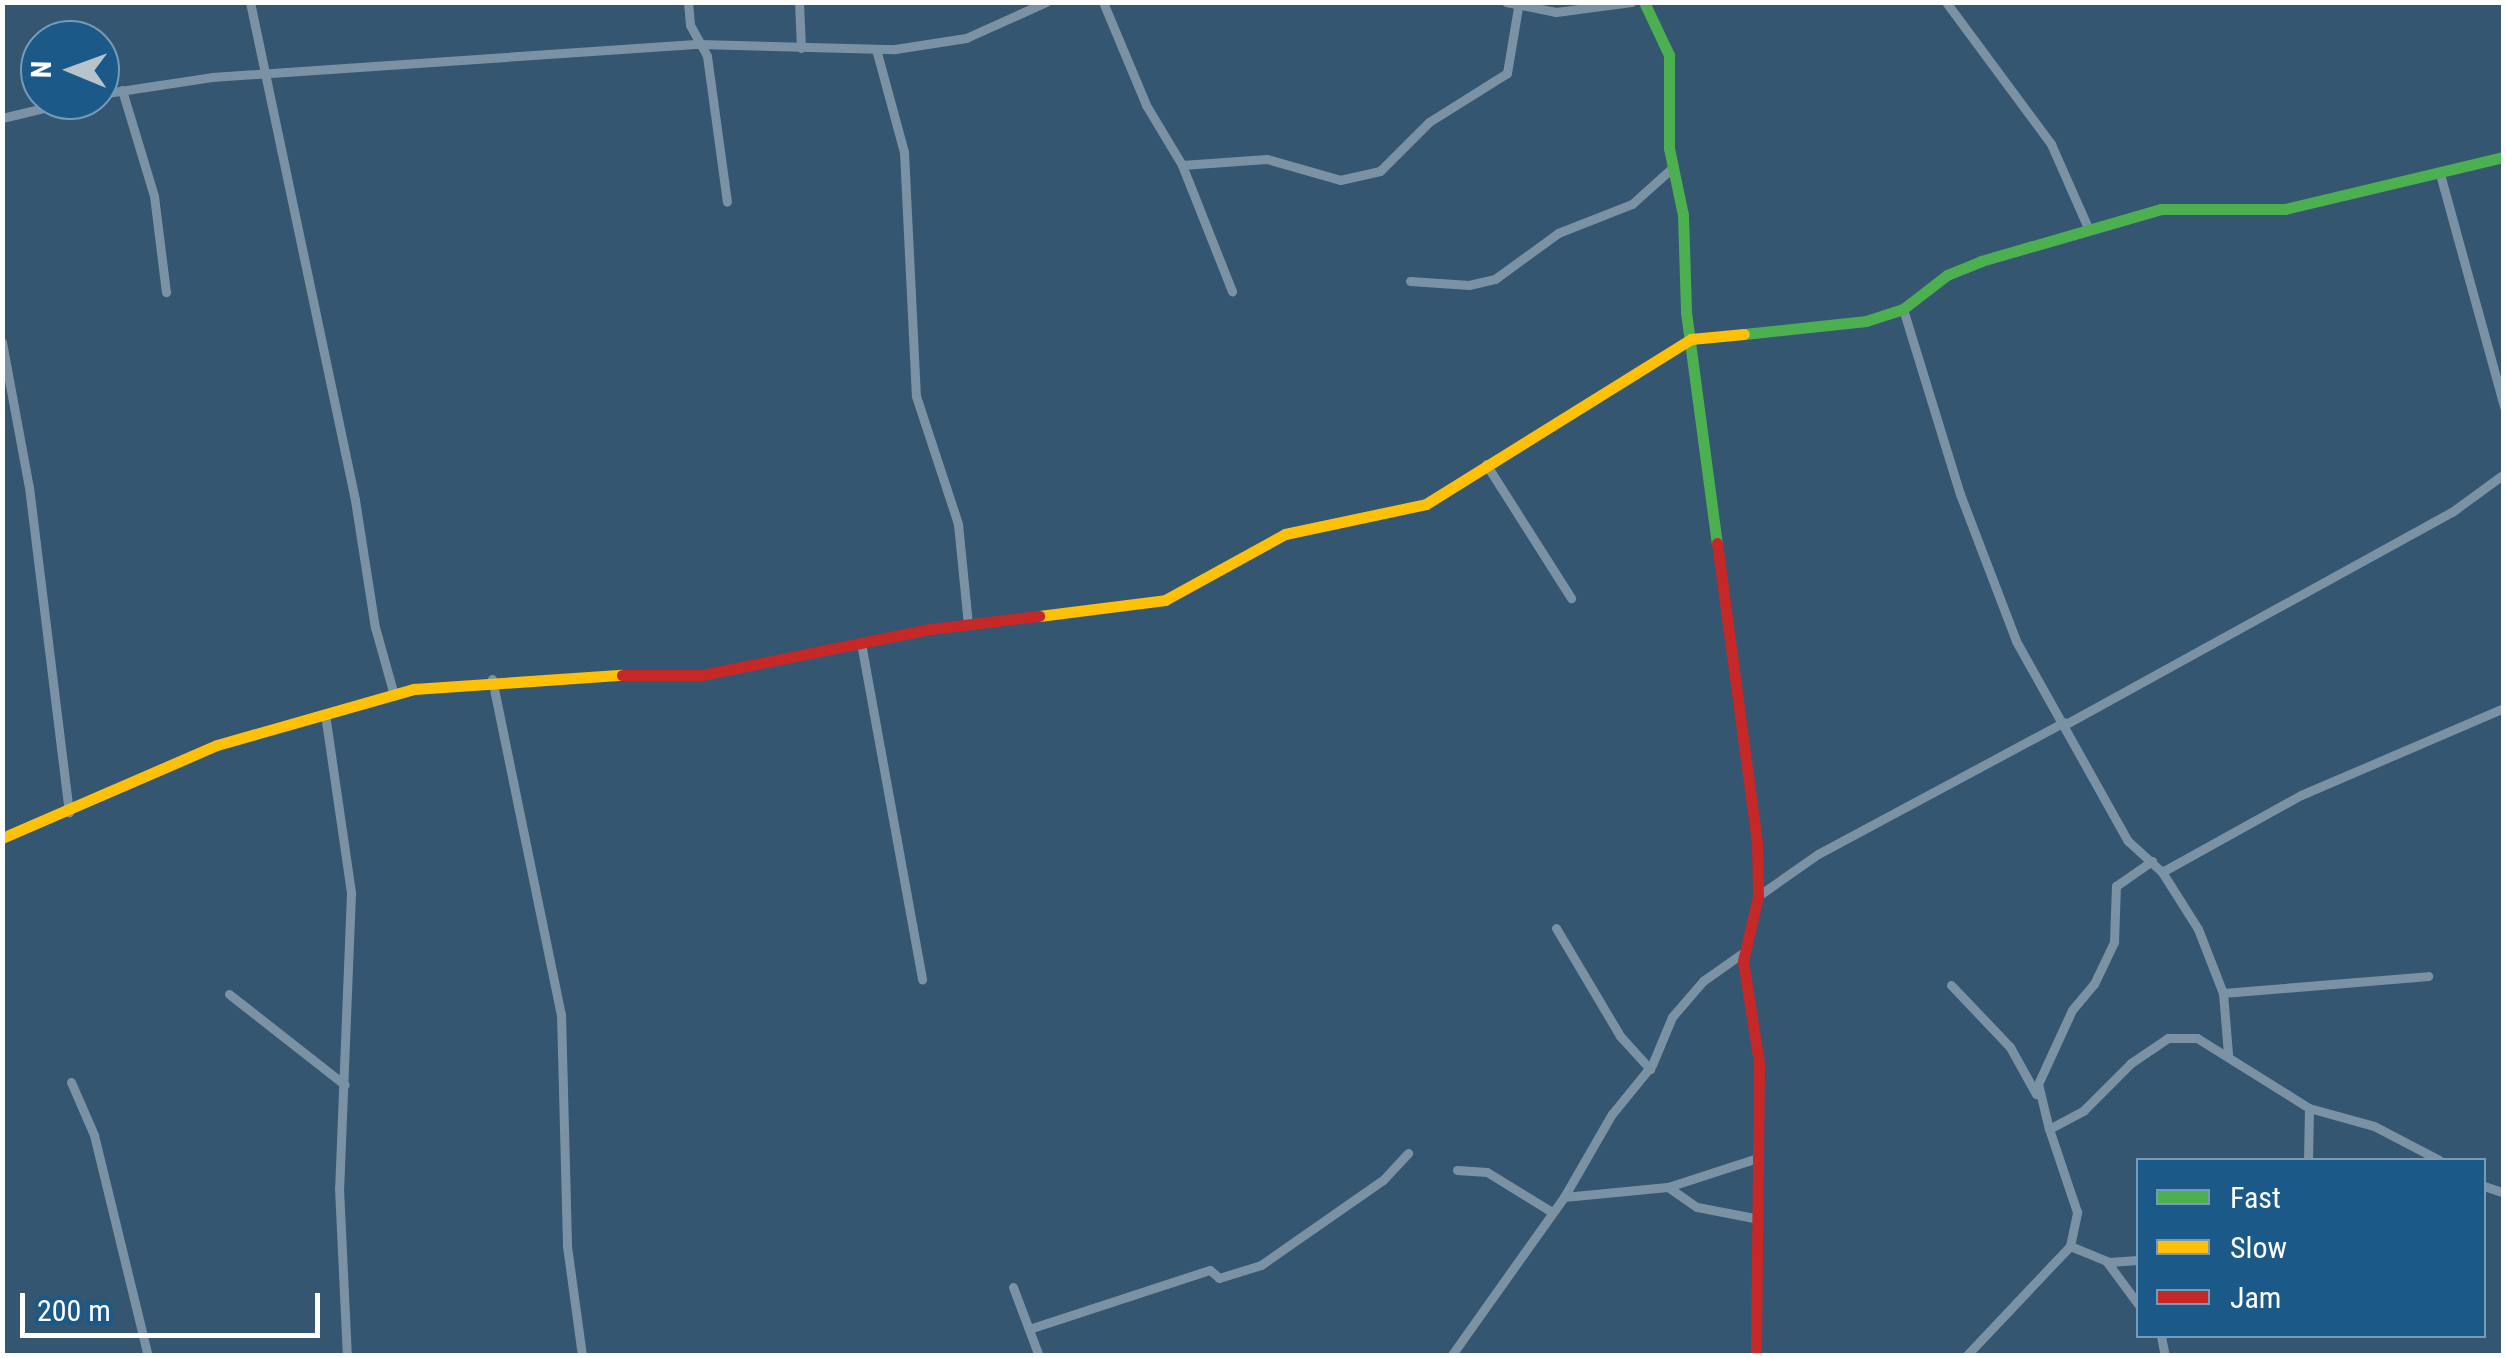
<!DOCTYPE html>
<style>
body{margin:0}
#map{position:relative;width:2506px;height:1358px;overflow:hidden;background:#345670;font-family:"Roboto Condensed",sans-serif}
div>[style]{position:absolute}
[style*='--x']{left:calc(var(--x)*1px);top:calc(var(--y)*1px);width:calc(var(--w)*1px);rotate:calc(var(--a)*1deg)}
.street>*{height:9px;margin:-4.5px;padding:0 4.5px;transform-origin:4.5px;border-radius:4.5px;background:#7b92a5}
.fast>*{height:11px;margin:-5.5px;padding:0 5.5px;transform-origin:5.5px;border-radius:5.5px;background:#4caf50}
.slow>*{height:11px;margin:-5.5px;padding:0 5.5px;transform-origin:5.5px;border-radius:5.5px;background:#ffc107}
.jam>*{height:11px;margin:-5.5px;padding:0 5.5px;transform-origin:5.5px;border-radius:5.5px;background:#c62828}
span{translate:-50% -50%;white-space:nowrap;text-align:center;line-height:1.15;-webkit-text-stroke:9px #1b5989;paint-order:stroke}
.frame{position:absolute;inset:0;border:5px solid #fff;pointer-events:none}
.legend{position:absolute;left:2136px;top:1158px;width:350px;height:180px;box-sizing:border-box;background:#1b5989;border:2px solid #769bb8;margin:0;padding:12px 18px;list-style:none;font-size:30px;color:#fff}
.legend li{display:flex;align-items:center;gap:20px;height:50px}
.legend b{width:50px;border:2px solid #769bb8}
.north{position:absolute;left:20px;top:20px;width:100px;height:100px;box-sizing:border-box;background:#1b5989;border:2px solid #769bb8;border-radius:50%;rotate:271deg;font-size:28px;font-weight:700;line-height:40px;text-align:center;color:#fff}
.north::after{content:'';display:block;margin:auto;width:35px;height:45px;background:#b8c4cd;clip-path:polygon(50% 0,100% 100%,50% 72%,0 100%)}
.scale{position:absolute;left:20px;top:1293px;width:300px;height:45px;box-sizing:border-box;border:5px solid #fff;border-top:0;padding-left:12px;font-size:30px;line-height:35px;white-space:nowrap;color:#fff;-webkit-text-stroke:8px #1b5989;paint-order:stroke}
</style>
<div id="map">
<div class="street">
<i style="--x:250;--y:2;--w:509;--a:78.09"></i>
<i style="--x:355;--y:500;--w:129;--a:81.1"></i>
<i style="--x:375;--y:627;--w:71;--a:74.4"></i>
<i style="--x:688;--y:2;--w:23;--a:85"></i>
<i style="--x:690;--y:25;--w:35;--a:61"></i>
<i style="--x:707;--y:56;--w:147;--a:82.2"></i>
<i style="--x:799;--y:2;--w:46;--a:87.5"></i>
<i style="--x:1103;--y:2;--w:112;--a:67.3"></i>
<i style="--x:1146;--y:105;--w:70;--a:59"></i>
<i style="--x:1182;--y:165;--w:136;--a:68.4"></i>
<i style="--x:1506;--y:2;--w:51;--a:11.3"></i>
<i style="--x:1556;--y:12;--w:76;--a:-7.6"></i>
<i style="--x:1946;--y:2;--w:177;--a:53.5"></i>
<i style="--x:2051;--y:144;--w:92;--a:66.2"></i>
<i style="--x:876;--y:49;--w:107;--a:74.8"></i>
<i style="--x:904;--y:152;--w:244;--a:87.2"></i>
<i style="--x:916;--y:396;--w:135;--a:71.8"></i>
<i style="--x:958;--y:524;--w:100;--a:84.3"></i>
<i style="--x:122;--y:90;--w:111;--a:73.2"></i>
<i style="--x:154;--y:196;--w:97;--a:82.9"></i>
<i style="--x:100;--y:94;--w:113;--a:-8.6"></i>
<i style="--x:212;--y:77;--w:488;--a:-3.9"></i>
<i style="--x:699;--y:44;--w:196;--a:1.5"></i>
<i style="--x:895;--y:49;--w:72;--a:-8.8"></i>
<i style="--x:966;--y:38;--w:88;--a:-24.2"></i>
<i style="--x:2;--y:118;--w:77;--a:-13.5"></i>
<i style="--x:1182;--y:165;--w:85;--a:-4"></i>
<i style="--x:1267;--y:159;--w:76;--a:16"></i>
<i style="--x:1340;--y:180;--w:41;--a:-12.7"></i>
<i style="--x:1380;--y:171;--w:69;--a:-45"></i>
<i style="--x:1429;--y:122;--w:92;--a:-32.1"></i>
<i style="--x:1507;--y:73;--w:67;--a:-80.5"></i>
<i style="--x:2440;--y:174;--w:242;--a:74.6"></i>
<i style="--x:1410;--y:281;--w:59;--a:3.9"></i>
<i style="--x:1469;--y:285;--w:27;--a:-13"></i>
<i style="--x:1495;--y:279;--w:78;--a:-36.1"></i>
<i style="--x:1558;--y:233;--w:79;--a:-21.4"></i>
<i style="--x:1632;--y:204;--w:54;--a:-42"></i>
<i style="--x:1903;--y:309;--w:194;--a:72.9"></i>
<i style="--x:1960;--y:494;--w:157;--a:69.1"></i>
<i style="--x:2016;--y:641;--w:229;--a:60.8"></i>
<i style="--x:2128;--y:841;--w:46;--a:42.4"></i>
<i style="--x:2162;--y:872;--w:67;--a:57.7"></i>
<i style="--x:2198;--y:929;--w:69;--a:68.7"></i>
<i style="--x:2223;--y:993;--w:61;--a:85.3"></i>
<i style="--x:2;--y:342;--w:147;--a:79.5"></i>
<i style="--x:29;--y:487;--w:328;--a:83"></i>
<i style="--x:1486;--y:464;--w:159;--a:57.6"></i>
<i style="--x:861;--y:643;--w:342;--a:79.7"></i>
<i style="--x:492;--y:679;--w:342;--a:78.4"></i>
<i style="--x:561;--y:1014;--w:232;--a:88.5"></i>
<i style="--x:567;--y:1246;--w:111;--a:82.2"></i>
<i style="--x:325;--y:714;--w:181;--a:81.7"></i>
<i style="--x:351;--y:893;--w:295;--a:92.3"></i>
<i style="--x:339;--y:1188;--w:168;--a:87.3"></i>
<i style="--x:2066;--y:724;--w:440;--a:-28.8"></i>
<i style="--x:2452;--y:512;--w:64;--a:-36.2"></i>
<i style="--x:2162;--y:872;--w:159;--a:-29"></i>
<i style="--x:2301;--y:795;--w:219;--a:-23.2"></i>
<i style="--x:1758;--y:896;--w:73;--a:-35"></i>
<i style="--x:1818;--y:854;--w:279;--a:-28.2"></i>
<i style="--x:1556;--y:928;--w:126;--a:59.3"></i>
<i style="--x:1620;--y:1036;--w:45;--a:47.7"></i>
<i style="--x:1951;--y:985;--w:86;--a:46.4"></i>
<i style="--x:2010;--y:1047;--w:54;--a:61"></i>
<i style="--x:2223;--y:993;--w:206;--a:-4.7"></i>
<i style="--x:229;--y:994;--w:147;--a:38.1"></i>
<i style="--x:71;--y:1082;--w:58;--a:66.5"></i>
<i style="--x:94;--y:1135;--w:228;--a:76.3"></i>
<i style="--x:2049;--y:1129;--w:46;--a:-103.7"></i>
<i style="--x:2038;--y:1084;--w:81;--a:-65.3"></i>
<i style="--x:2072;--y:1010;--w:34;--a:-50"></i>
<i style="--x:2094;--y:984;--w:47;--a:-64.5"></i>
<i style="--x:2114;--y:942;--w:56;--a:-88"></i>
<i style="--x:2116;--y:886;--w:44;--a:-34.8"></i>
<i style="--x:2308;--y:1160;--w:52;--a:-88.9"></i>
<i style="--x:1457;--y:1170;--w:30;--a:4"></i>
<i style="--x:1487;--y:1172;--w:76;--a:31.6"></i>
<i style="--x:2484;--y:1186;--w:21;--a:19"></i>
<i style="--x:1668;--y:1187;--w:35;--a:35"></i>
<i style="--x:1697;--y:1207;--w:58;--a:10.9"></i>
<i style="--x:1564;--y:1197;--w:104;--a:-5.5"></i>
<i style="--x:1668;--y:1187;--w:90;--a:-18"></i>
<i style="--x:2070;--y:1246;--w:42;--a:22.3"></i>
<i style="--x:2109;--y:1262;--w:29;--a:-4"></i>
<i style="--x:2107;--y:1262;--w:52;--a:53.6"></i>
<i style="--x:1013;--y:1287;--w:74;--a:69.4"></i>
<i style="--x:1029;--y:1329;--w:190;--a:-18.1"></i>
<i style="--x:1210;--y:1270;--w:12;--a:42"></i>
<i style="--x:1219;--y:1278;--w:44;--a:-17.2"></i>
<i style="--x:1261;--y:1265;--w:149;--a:-34.9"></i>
<i style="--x:1383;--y:1180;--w:37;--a:-47"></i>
<i style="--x:2161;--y:1336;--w:20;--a:79"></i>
<i style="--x:1451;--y:1356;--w:195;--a:-54.6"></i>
<i style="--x:1564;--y:1197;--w:96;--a:-60"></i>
<i style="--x:1612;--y:1114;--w:63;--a:-50.8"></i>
<i style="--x:1652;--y:1065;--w:52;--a:-67.4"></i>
<i style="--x:1672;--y:1017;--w:48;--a:-49.3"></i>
<i style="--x:1703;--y:981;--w:50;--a:-35.3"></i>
<i style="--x:1966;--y:1356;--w:151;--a:-46.6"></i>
<i style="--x:2070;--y:1246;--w:35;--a:-78"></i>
<i style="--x:2077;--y:1212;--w:88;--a:-108.6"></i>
<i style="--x:2049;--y:1129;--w:40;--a:-28"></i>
<i style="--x:2084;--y:1110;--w:66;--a:-45"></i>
<i style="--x:2131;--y:1063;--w:45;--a:-34"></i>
<i style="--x:2168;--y:1038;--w:29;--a:0"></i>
<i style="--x:2197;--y:1038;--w:132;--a:32"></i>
<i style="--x:2309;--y:1108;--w:67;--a:15.5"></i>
<i style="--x:2374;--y:1126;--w:73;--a:27.6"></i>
</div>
<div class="fast">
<i style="--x:1644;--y:2;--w:59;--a:64.7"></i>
<i style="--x:1669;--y:55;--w:93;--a:90"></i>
<i style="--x:1669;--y:148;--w:68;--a:78.2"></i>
<i style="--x:1683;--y:215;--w:97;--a:88.2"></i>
<i style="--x:1686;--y:312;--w:233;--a:82.4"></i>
<i style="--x:1744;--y:334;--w:123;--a:-6.1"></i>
<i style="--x:1866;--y:321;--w:39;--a:-18"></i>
<i style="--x:1903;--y:309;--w:56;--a:-37.7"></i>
<i style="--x:1947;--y:275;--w:37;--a:-22"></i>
<i style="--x:1981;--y:261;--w:187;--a:-16.1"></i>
<i style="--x:2161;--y:209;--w:124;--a:0"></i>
<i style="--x:2285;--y:209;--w:225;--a:-13.4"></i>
</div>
<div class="slow">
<i style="--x:1039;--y:616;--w:127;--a:-7.2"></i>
<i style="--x:1165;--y:600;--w:137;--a:-28.8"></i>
<i style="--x:1285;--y:534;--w:144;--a:-12"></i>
<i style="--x:1426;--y:504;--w:312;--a:-31.9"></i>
<i style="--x:1691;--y:339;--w:53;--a:-5.4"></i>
<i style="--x:2;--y:838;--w:234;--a:-23.4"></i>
<i style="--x:217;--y:745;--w:205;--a:-15.9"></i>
<i style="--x:414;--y:689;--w:208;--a:-3.9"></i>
</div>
<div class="jam">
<i style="--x:1717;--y:543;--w:301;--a:82.4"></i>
<i style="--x:1757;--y:841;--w:55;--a:89"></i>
<i style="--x:1758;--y:896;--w:67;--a:103"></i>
<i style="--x:1743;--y:961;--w:103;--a:81.1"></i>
<i style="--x:1759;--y:1063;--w:293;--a:90.6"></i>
<i style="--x:622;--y:675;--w:80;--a:0"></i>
<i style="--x:702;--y:675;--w:234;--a:-11.4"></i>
<i style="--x:931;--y:629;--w:109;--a:-6.9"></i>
</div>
<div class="frame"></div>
<ul class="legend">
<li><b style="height:12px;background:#4caf50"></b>Fast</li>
<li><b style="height:12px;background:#ffc107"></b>Slow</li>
<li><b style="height:12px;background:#c62828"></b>Jam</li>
</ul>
<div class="north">N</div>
<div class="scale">200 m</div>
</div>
